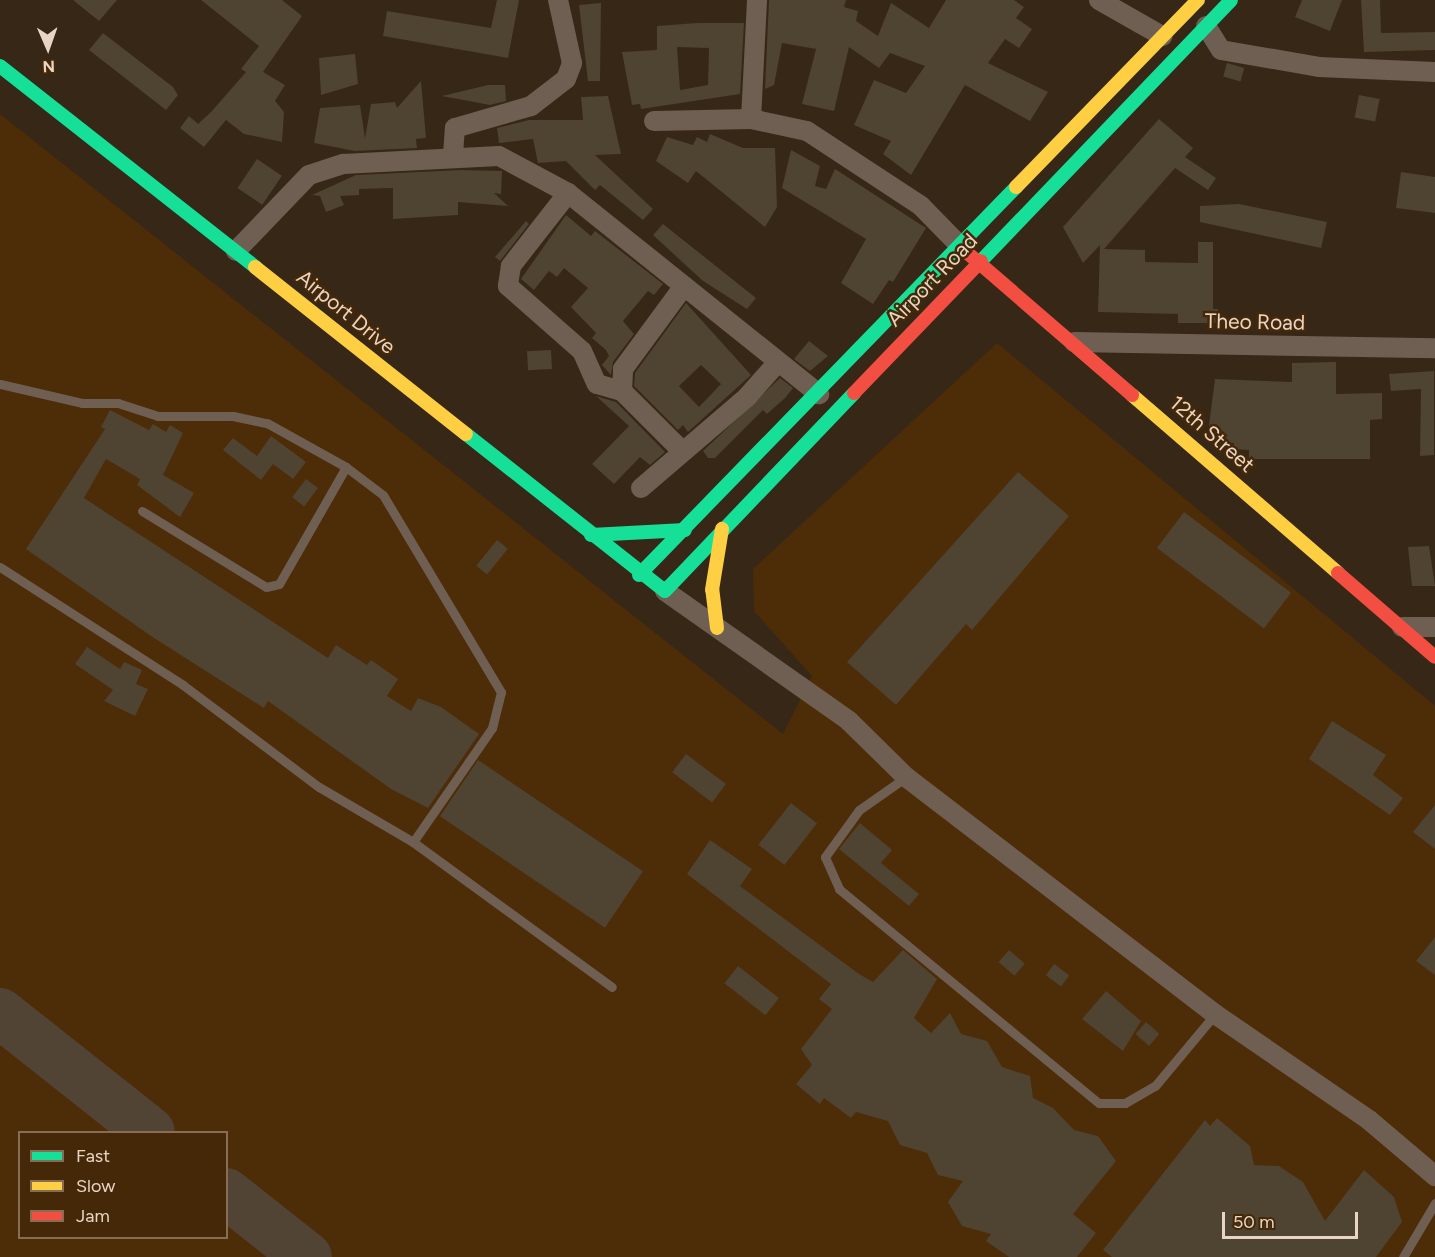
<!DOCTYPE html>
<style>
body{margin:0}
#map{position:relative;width:1435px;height:1257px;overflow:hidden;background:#372716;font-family:Figtree,sans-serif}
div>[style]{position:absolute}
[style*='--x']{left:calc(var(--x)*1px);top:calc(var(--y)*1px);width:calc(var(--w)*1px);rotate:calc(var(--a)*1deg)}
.built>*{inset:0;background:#4d2c08}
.taxiway>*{height:50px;margin:-25px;padding:0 25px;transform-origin:25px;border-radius:25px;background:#524435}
.building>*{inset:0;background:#4f4331;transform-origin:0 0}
.lane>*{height:9px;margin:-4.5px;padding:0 4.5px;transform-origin:4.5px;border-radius:4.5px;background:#6e5f52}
.street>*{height:20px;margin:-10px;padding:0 10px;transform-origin:10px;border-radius:10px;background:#6e5f52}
.fast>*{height:14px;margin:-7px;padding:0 7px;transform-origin:7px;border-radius:7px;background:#16e098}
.slow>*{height:14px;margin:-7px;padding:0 7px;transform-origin:7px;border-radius:7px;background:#ffcf43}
.jam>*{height:14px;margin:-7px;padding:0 7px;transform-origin:7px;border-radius:7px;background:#f24e42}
span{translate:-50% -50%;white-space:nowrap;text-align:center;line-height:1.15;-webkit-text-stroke:5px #452808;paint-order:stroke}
.street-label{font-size:21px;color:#e9d5c5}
.legend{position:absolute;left:18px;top:1131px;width:210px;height:108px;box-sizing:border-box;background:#452808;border:2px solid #876d54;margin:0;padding:8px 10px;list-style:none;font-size:18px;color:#e9d5c5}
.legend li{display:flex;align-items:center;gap:12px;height:30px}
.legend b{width:30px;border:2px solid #876d54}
.north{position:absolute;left:18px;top:18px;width:60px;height:60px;-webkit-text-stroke:4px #452808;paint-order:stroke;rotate:178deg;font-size:16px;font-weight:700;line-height:24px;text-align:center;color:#e9d5c5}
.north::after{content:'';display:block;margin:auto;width:21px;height:27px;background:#e9d5c5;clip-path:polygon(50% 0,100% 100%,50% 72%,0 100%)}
.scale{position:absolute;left:1222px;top:1212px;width:136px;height:27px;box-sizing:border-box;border:3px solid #e9d5c5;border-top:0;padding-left:8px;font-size:18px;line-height:21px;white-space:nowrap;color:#e9d5c5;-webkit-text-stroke:4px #452808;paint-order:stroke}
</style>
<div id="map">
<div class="built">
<i style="clip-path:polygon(evenodd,0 114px,783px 734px,812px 676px,754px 611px,753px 569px,997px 343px,1435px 706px,1435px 1257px,0 1257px,0 114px,20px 1132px,226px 1132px,226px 1238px,20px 1238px,20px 1132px)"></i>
</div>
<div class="taxiway">
<i style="--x:0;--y:1013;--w:191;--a:38.4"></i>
<i style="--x:226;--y:1193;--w:103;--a:38.3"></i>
</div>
<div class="building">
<i style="clip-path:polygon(73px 0,117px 0,99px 21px)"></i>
<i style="clip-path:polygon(201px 0,282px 0,302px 16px,263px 72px,285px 85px,275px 101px,284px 112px,282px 142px,244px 134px,226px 120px,204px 147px,180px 128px,189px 116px,198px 124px,212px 111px,246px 72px,241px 69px,259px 46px)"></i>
<i style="clip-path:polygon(497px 0,519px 0,508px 58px,383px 36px,387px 11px,491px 28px)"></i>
<i style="clip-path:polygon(769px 0,846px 0,844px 7px,858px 11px,856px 21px,878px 36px,891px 3px,929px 28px,946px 0,1014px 0,1024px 7px,1016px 18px,1032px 29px,1019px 48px,1005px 39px,988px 63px,1048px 92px,1030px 121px,965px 85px,911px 175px,883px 154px,891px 141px,854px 125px,874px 80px,906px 93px,925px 66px,890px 53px,879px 68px,849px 47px,834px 111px,802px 104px,816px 49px,782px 43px,774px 85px,765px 89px)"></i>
<i style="clip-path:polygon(1302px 0,1342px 0,1330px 31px,1295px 17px)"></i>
<i style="clip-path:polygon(1361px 0,1380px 0,1381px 33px,1435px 32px,1435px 50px,1364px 52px)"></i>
<i style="clip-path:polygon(601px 3px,600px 81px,588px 81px,579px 5px)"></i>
<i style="clip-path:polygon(evenodd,697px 23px,744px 23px,740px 94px,641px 109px,640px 104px,632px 105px,622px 52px,657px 50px,657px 26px,697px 23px,677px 47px,709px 48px,708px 85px,680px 90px,677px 47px)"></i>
<i style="clip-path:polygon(103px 33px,173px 87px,178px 95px,166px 110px,89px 50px)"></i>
<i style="clip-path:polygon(355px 54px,358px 84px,321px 95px,319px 58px)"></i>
<i style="left:1227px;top:63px;width:18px;height:14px;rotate:16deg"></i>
<i style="clip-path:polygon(421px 81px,426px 138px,416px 139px,417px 148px,355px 151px,314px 143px,320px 108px,360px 105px,365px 138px,371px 104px,395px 102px,397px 108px)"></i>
<i style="clip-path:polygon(488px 85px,505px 85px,506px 101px,490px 105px,442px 96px)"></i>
<i style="left:1359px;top:95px;width:21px;height:23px;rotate:11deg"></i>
<i style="clip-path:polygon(608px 96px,621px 154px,595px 155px,653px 209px,643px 220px,600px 185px,595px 190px,566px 161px,538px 163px,533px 139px,499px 143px,497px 128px,529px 120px,583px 120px,581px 97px)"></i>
<i style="clip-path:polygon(1159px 119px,1193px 148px,1185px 157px,1216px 178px,1208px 190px,1175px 168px,1104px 249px,1145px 250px,1145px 262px,1198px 263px,1198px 242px,1213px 242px,1213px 309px,1218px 309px,1218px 323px,1178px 323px,1178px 314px,1098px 312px,1100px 245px,1083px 263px,1063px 227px)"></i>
<i style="clip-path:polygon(710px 134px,743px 148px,775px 148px,777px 207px,765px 227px,696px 171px,688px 183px,656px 161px,667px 137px,693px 145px,697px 137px,707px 142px)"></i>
<i style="clip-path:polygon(791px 150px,820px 166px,815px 186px,826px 189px,835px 169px,926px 228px,893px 282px,889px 280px,873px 304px,841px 283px,866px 239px,782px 188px)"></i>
<i style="left:257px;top:159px;width:30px;height:35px;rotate:34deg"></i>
<i style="clip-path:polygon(461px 170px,502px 171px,501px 194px,494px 193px,508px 206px,458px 202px,458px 215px,393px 219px,393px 188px,359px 189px,359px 195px,340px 196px,344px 205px,326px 212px,320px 196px,312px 195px,356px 175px)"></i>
<i style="clip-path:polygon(1401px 172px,1435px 177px,1435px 213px,1396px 208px)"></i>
<i style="clip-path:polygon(1239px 204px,1327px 222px,1321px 248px,1200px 222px,1200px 206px)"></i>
<i style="clip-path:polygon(566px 215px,591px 236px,595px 231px,663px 284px,654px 295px,648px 291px,623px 321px,634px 334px,613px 362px,611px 375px,602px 365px,609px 356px,606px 350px,592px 338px,596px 333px,571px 307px,588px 288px,564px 268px,557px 277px,549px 271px,534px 290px,521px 279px)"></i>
<i style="clip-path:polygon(526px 221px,529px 224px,500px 261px,495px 257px)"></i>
<i style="clip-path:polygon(663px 224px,756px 298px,747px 309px,703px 281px,653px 235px)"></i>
<i style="clip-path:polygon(evenodd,686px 303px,751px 375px,688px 432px,683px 425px,678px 430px,634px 386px,635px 373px,686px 303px,701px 365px,721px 384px,699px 407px,679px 386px,701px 365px)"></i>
<i style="clip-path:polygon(809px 341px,828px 356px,810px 371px,794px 359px)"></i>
<i style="left:551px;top:350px;width:19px;height:24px;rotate:87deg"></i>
<i style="clip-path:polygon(1336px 362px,1336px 394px,1382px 393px,1382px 419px,1370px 420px,1370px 459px,1249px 459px,1249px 450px,1234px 449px,1234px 443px,1220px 442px,1220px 434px,1208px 433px,1215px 379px,1292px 382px,1292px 363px)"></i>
<i style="clip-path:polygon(1434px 371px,1434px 455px,1420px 456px,1421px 389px,1391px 391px,1389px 374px)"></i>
<i style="clip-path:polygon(780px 378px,793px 388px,785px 398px,767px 414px,763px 410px,715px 458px,708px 458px,703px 451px)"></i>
<i style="clip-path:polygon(596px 396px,616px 402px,665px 452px,650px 465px,640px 457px,614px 484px,592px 464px,629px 426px)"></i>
<i style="clip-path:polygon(110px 410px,149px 430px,153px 424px,166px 432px,170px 425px,183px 433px,163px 475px,194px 493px,180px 517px,137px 485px,140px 479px,106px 459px,84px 498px,328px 658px,336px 645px,367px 665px,371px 660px,398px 679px,387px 696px,411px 711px,418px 698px,441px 707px,479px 734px,428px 808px,391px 789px,268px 701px,264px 708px,151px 636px,26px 549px,105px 429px,101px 427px)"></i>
<i style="clip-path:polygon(271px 436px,306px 462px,293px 479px,273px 464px,261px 480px,223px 450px,233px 438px,257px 456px)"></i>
<i style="clip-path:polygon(1018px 472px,1069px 516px,972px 630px,966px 624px,896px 705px,847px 662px)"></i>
<i style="left:306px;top:479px;width:15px;height:23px;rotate:37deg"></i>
<i style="left:1184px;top:512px;width:134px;height:45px;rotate:37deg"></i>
<i style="left:497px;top:540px;width:14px;height:33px;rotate:39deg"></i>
<i style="clip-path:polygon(1429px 546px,1435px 586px,1412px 586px,1408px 547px)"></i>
<i style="clip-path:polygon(87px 647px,120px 669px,124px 662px,142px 670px,136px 684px,148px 689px,135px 716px,104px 701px,113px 690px,75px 664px)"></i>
<i style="clip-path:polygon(1332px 721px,1386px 755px,1373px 775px,1403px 798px,1390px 815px,1309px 759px)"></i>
<i style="left:686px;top:754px;width:50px;height:23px;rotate:37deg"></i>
<i style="left:478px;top:760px;width:199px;height:68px;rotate:34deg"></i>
<i style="left:791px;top:803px;width:33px;height:53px;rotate:38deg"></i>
<i style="clip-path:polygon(1435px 805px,1435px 849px,1413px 832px)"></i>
<i style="clip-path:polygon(860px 823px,892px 850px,881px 863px,919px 894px,909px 906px,839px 849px)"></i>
<i style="clip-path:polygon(710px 840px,752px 869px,740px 886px,859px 974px,873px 982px,903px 950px,937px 979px,914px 1018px,931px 1033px,950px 1013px,961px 1034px,987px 1041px,1002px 1067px,1030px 1076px,1033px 1098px,1053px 1108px,1074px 1130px,1098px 1136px,1116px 1161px,1073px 1214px,1096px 1233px,1077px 1257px,1009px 1257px,986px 1241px,991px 1234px,962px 1226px,948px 1202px,963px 1181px,938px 1175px,927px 1153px,900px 1145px,888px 1121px,856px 1112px,851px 1118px,824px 1098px,820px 1104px,796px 1084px,812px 1065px,801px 1049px,832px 1009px,819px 999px,831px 984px,687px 874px)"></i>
<i style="clip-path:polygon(1435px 937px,1435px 975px,1416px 961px)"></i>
<i style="left:1009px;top:950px;width:21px;height:16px;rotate:41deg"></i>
<i style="left:1054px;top:964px;width:19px;height:14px;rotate:36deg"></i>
<i style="left:738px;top:966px;width:52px;height:22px;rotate:38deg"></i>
<i style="clip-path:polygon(1106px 991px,1141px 1021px,1123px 1051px,1082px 1019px)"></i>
<i style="left:1146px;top:1022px;width:18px;height:16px;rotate:41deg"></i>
<i style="clip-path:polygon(1217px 1118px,1250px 1146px,1254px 1165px,1279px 1166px,1303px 1182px,1325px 1221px,1364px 1170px,1394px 1197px,1402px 1222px,1376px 1257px,1112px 1257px,1103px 1250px,1205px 1120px,1210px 1126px)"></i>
</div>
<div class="lane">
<i style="--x:0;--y:384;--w:84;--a:13"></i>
<i style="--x:82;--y:403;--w:36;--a:0"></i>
<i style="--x:118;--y:403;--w:42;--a:18"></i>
<i style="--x:158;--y:416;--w:75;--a:0"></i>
<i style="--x:233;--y:416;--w:35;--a:12"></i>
<i style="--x:267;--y:423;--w:90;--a:29.1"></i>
<i style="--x:346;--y:467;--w:46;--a:37.1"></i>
<i style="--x:383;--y:495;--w:230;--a:59.1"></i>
<i style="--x:501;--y:692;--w:37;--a:104"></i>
<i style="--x:492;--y:728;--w:139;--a:124.7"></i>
<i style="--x:142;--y:511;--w:145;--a:31.5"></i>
<i style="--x:266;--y:587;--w:13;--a:-13"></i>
<i style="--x:279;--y:584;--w:135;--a:-60.2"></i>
<i style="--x:0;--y:567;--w:218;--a:32.8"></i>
<i style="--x:183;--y:685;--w:170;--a:36.9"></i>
<i style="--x:319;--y:787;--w:109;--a:30.3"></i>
<i style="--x:413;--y:842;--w:246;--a:36.1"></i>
<i style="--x:906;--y:777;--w:57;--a:144.9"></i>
<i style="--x:859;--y:810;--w:58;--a:125.9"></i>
<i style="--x:825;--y:857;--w:35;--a:66"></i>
<i style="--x:839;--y:889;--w:337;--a:39.5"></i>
<i style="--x:1099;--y:1103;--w:26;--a:0"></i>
<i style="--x:1125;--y:1103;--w:34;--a:-30"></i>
<i style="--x:1155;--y:1086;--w:94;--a:-50.2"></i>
<i style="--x:1403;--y:1257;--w:63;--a:-59.3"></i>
</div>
<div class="street">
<i style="--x:1099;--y:0;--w:73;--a:29.7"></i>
<i style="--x:1206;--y:26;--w:28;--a:58"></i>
<i style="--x:1221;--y:50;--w:99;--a:9.8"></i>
<i style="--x:1319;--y:67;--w:116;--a:2.5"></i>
<i style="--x:751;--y:119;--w:119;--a:-87.1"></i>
<i style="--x:654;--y:121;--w:97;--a:-1.2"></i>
<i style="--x:751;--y:119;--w:57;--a:12.1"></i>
<i style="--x:807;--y:131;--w:136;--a:33.3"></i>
<i style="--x:921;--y:206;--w:56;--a:45.7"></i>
<i style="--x:453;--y:155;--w:27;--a:-86"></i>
<i style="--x:455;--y:128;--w:79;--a:-16.1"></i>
<i style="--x:531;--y:106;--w:44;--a:-37.6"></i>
<i style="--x:566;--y:79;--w:17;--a:-69"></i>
<i style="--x:572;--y:63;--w:65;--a:-102.5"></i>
<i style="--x:568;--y:193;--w:93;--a:128"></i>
<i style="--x:511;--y:266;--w:20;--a:99"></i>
<i style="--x:508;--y:286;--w:98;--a:41.3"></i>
<i style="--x:582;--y:351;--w:36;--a:66"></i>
<i style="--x:597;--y:384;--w:26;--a:16"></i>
<i style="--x:622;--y:391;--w:83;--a:45"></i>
<i style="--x:236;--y:251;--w:105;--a:-46.2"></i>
<i style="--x:309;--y:175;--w:36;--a:-18"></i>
<i style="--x:343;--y:164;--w:156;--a:-2.9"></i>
<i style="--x:499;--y:156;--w:78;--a:28.2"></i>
<i style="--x:568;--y:193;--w:322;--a:38.7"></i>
<i style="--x:1074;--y:342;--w:361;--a:1"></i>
<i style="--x:622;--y:391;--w:22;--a:-87"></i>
<i style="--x:623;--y:369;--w:103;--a:-53.7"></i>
<i style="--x:641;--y:488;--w:140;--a:-40.6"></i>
<i style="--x:747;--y:397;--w:47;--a:-48.5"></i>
<i style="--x:665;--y:591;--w:225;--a:35.2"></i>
<i style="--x:849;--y:721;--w:80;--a:44.5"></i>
<i style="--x:906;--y:777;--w:389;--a:37.5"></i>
<i style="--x:1215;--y:1014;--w:187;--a:34.5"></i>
<i style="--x:1369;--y:1120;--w:87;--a:40.3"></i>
<i style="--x:1402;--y:627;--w:33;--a:0"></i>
</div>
<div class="fast">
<i style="--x:0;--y:66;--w:325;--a:38.2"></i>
<i style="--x:981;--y:261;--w:361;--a:-46.2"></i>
<i style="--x:466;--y:434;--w:253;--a:38.3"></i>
<i style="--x:665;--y:591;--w:274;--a:-46.3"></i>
<i style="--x:591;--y:535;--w:94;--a:-3"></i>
<i style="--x:639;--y:575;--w:541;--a:-45.82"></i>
</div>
<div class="slow">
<i style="--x:1016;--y:187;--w:261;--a:-45.8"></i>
<i style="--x:255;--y:267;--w:269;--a:38.4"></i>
<i style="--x:1132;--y:395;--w:272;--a:40.8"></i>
<i style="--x:717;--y:628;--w:38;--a:-97"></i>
<i style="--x:712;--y:590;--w:62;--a:-80.7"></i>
</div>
<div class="jam">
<i style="--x:964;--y:250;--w:222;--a:40.8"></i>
<i style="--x:854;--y:393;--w:183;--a:-46.1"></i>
<i style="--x:1338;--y:573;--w:128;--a:40.9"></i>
</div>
<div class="street-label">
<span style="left:932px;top:280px;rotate:-46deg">Airport Road</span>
<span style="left:346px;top:312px;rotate:39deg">Airport Drive</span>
<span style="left:1255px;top:322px;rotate:1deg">Theo Road</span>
<span style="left:1212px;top:434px;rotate:41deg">12th Street</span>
</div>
<ul class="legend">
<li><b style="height:8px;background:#16e098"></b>Fast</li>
<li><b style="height:8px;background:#ffcf43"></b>Slow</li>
<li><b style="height:8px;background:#f24e42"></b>Jam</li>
</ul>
<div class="north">N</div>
<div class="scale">50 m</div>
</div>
